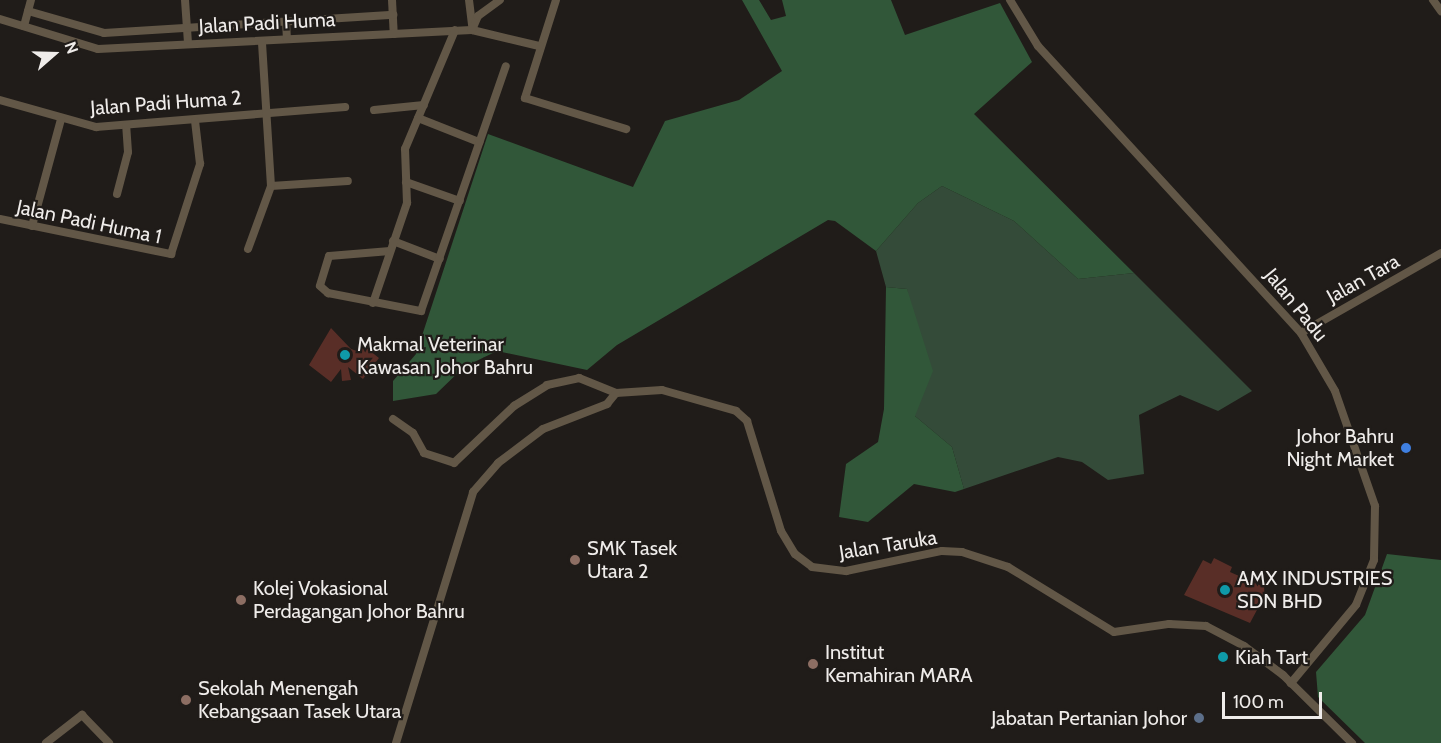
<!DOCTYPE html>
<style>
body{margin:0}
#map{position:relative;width:1441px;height:743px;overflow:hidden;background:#201c19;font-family:Cabin,sans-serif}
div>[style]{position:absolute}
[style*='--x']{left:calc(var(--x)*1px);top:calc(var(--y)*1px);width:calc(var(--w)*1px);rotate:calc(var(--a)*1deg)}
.green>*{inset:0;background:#344b39}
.forest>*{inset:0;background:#315739}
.building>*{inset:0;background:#592e27}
.minor>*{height:8px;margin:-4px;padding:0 4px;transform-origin:4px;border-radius:4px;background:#625747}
.dots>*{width:16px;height:16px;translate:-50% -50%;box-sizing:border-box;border:3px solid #201c19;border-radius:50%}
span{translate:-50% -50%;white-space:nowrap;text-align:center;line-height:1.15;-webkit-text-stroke:4.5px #201c19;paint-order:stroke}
.street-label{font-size:20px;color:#efecea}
.poi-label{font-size:20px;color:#efecea}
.left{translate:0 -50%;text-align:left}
.right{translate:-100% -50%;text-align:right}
.north{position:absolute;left:24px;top:24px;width:60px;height:60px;-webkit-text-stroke:4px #201c19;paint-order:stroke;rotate:70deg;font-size:16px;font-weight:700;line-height:24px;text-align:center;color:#efecea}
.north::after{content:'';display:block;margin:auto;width:21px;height:27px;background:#efecea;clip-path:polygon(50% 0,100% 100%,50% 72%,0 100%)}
.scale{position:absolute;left:1222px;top:692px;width:100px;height:27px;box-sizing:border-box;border:3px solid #efecea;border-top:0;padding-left:8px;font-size:18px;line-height:21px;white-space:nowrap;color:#efecea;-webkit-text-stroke:4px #201c19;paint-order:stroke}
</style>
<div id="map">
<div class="green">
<i style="clip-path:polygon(942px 186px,1014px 221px,1078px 279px,1134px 273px,1252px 391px,1218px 411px,1180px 395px,1139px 415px,1144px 474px,1108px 480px,1082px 462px,1058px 457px,964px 489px,952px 447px,915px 416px,907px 289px,886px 287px,876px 251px,918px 203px)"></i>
</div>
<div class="forest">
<i style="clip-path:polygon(742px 0,759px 0,771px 20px,786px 16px,782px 0,891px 0,905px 35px,1000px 3px,1032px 62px,974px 114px,1134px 273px,1078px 279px,1014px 221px,942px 186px,918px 203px,876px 251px,835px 221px,828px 220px,617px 345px,587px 370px,497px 351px,464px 367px,436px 394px,393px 401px,393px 381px,416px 354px,488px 134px,633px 187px,665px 121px,739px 100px,782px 71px)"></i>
<i style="clip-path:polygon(886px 287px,907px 289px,933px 371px,915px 416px,952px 447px,964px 489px,955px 492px,914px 484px,868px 522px,839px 517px,846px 464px,878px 442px,884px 409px)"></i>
<i style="clip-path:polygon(1387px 554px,1441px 560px,1441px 743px,1365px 743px,1318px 697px,1316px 672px,1365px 615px)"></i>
</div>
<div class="building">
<i style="clip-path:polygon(331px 328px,351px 349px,360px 352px,364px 346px,379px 358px,363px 379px,348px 367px,351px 380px,342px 381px,341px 369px,331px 382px,309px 365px)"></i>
<i style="clip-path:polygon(1214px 558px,1232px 567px,1230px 572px,1264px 587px,1265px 595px,1250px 623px,1184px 595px,1203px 560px,1211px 564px)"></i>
</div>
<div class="minor">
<i style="--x:185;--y:0;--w:43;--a:86"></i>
<i style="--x:392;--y:0;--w:34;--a:87"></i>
<i style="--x:469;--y:0;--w:26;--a:83"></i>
<i style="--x:556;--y:0;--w:103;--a:107.6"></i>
<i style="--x:525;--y:98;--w:106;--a:17.1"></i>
<i style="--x:1010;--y:0;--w:54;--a:58.7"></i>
<i style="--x:1038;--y:46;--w:389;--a:47.5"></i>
<i style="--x:1301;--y:333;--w:67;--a:59.6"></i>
<i style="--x:1335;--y:391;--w:122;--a:70.8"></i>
<i style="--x:1375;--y:506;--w:54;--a:91.1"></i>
<i style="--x:1374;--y:560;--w:48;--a:111.8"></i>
<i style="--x:1356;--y:605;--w:102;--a:129.8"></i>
<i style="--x:1433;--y:0;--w:14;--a:54"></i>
<i style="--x:28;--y:11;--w:79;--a:16.1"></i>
<i style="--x:104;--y:33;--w:290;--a:-3.6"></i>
<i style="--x:0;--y:19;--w:102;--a:17"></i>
<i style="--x:98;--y:49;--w:374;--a:-2.9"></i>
<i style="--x:472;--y:30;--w:69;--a:13.4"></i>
<i style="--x:286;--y:21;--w:18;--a:87"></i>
<i style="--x:24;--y:26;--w:27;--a:-75"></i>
<i style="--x:472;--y:30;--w:15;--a:-67"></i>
<i style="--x:478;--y:16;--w:27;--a:-36"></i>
<i style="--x:0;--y:100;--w:100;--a:15.7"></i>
<i style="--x:96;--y:127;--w:250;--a:-4.6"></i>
<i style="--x:374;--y:110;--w:50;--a:-5.7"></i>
<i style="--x:418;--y:118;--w:66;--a:21.5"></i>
<i style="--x:406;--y:182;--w:57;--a:19.4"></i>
<i style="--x:271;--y:186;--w:77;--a:-3.7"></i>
<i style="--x:117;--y:194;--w:43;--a:-75.3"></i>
<i style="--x:128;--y:152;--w:26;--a:-94"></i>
<i style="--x:0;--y:219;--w:175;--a:11.6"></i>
<i style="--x:171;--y:254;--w:95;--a:-72.1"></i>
<i style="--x:200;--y:164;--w:43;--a:-96.6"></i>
<i style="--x:32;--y:226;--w:111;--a:-74.8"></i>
<i style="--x:393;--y:241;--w:50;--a:21"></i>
<i style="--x:248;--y:249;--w:67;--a:-69.9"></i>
<i style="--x:271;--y:186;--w:145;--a:-93.6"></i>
<i style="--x:390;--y:251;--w:61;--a:175.3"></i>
<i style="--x:329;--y:256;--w:31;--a:107"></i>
<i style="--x:320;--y:286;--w:11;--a:41"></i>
<i style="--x:328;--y:293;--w:95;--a:11"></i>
<i style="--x:421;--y:311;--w:259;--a:-70.9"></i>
<i style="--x:373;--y:303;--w:106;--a:-71.2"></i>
<i style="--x:407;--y:203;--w:54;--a:-92.1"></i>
<i style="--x:405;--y:149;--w:129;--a:-67.2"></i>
<i style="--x:1301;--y:333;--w:161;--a:-29.7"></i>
<i style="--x:616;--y:393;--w:46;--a:-3.7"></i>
<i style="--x:662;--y:390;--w:77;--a:15.8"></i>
<i style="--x:736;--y:411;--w:15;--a:42"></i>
<i style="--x:747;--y:421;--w:115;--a:72.8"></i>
<i style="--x:781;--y:531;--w:27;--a:59"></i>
<i style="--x:795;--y:554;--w:21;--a:37"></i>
<i style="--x:812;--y:567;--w:34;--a:7"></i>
<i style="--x:846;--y:571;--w:98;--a:-11.8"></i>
<i style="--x:942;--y:551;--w:20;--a:3"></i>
<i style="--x:962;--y:552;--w:48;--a:18.1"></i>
<i style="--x:1008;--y:567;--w:124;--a:31.5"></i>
<i style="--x:1114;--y:632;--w:56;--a:-8.3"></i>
<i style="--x:1169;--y:624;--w:37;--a:3"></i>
<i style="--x:1206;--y:626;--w:43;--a:27.8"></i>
<i style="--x:1244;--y:646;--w:49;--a:36.6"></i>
<i style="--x:1283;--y:675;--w:97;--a:44.6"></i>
<i style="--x:393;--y:419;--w:24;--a:35"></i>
<i style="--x:413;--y:433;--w:23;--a:61"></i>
<i style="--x:424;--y:453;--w:32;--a:18"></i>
<i style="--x:454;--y:463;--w:83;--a:-43.5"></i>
<i style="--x:514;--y:406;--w:39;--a:-32"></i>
<i style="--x:547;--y:385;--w:33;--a:-12"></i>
<i style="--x:579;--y:378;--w:40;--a:22"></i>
<i style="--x:46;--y:743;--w:46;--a:-37.9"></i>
<i style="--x:82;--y:715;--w:39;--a:46"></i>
<i style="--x:396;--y:743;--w:263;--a:-72.9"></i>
<i style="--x:473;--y:492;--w:38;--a:-49"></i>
<i style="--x:498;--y:463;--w:56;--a:-37.1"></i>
<i style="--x:543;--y:429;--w:69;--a:-21.3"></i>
<i style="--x:607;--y:404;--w:14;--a:-51"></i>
</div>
<div class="dots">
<i style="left:345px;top:355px;background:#0f9aa8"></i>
<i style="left:1406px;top:448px;background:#3f7fe0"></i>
<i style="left:575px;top:560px;background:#8d6e63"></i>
<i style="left:1225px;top:590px;background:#0f9aa8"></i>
<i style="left:241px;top:600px;background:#8d6e63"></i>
<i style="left:1223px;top:657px;background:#0f9aa8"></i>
<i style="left:813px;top:664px;background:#8d6e63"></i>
<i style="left:186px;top:700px;background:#8d6e63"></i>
<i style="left:1199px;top:718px;background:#5c6f8a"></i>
</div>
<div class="street-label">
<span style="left:267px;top:23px;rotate:-3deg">Jalan Padi Huma</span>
<span style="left:166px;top:103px;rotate:-4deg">Jalan Padi Huma 2</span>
<span style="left:89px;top:222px;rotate:12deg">Jalan Padi Huma 1</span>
<span style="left:1363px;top:279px;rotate:-29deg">Jalan Tara</span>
<span style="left:1296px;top:305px;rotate:51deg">Jalan Padu</span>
<span style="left:888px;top:545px;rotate:-9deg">Jalan Taruka</span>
</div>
<div class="poi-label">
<span class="left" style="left:357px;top:356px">Makmal Veterinar<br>Kawasan Johor Bahru</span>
<span class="right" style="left:1394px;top:448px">Johor Bahru<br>Night Market</span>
<span class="left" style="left:587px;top:560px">SMK Tasek<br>Utara 2</span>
<span class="left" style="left:1237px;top:590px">AMX INDUSTRIES<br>SDN BHD</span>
<span class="left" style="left:253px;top:600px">Kolej Vokasional<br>Perdagangan Johor Bahru</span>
<span class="left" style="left:825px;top:664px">Institut<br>Kemahiran MARA</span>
<span class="left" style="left:1235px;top:657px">Kiah Tart</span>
<span class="left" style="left:198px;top:700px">Sekolah Menengah<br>Kebangsaan Tasek Utara</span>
<span class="right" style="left:1187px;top:718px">Jabatan Pertanian Johor</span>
</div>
<div class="north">N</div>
<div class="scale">100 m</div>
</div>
